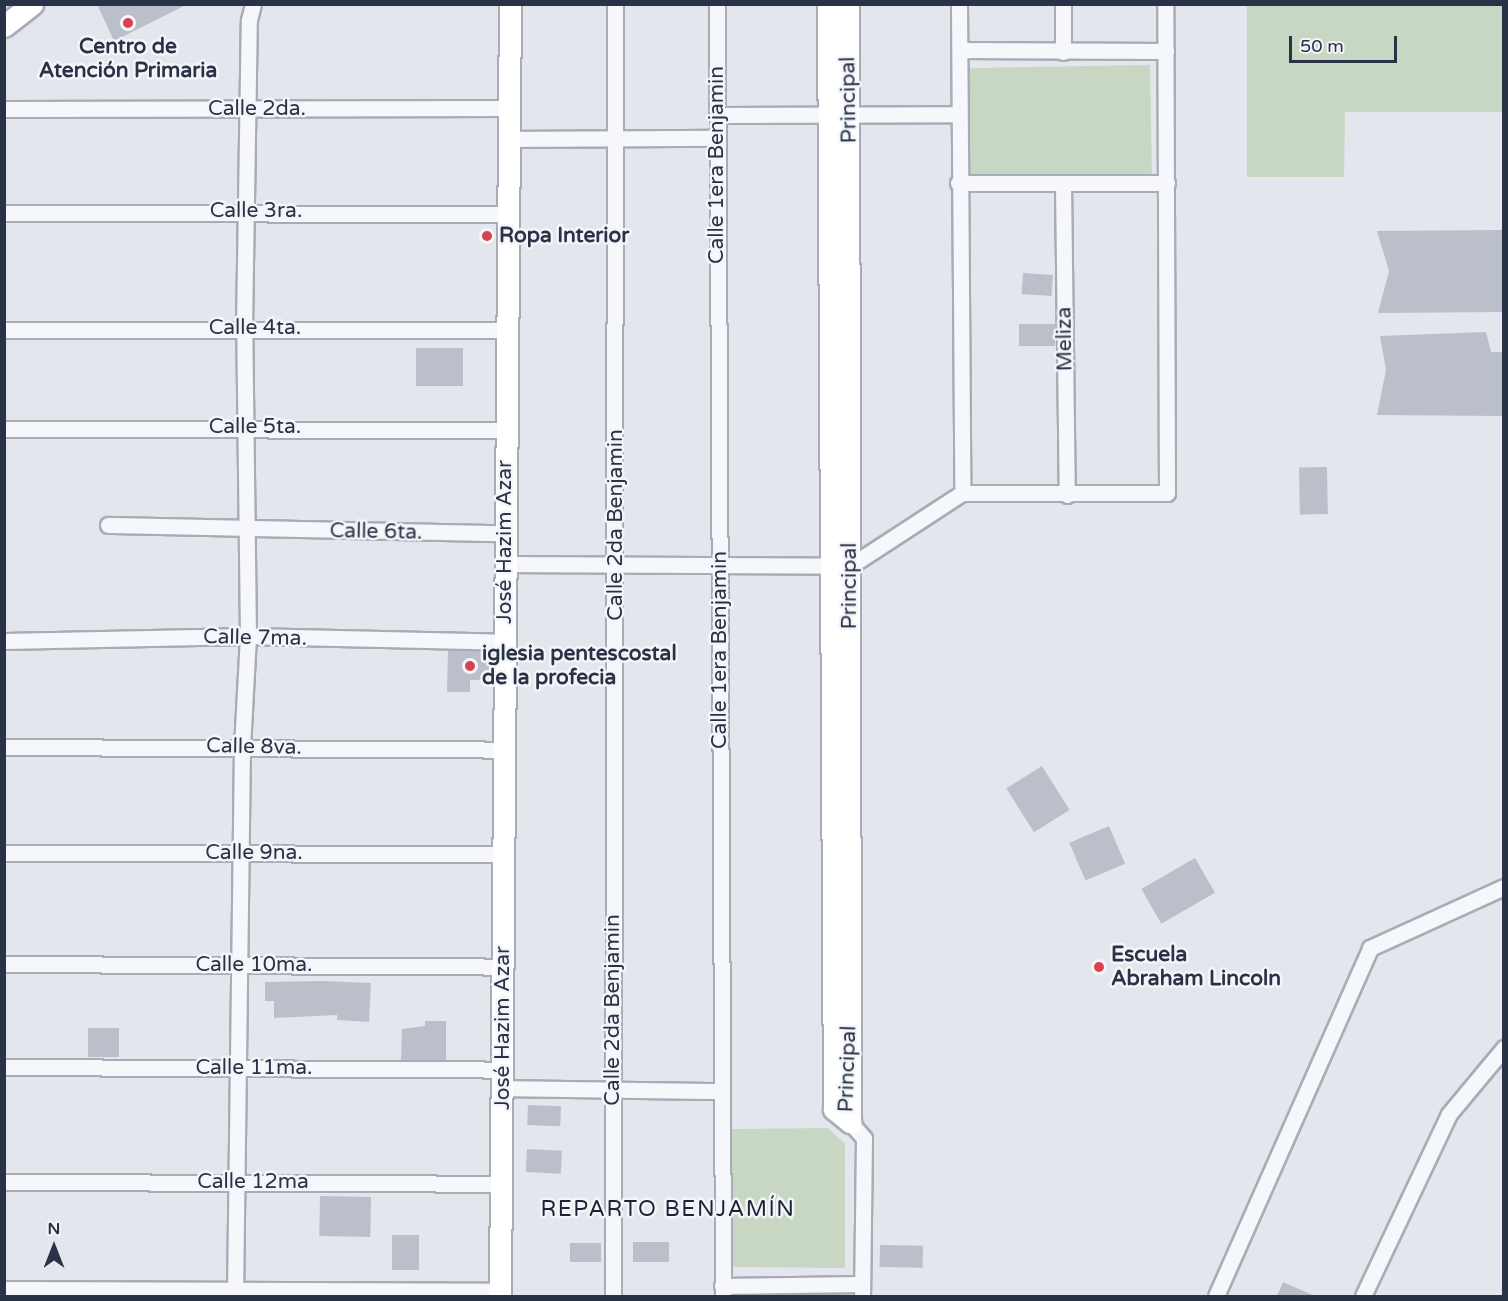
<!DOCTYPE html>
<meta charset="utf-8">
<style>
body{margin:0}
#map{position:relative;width:1508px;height:1301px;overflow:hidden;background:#e3e6ec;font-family:"Varela Round",sans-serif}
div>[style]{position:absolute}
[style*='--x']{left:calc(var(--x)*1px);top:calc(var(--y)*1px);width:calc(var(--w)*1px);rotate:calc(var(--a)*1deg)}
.green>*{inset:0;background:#c7d7c4;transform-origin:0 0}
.building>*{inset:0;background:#babfca;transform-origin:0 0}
.roads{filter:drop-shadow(2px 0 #a7acb7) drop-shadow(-2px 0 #a7acb7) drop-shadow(0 2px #a7acb7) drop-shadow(0 -2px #a7acb7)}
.street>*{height:15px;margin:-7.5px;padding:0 7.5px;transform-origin:7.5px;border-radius:7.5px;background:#f6f7fa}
.secondary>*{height:21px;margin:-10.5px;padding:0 10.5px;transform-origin:10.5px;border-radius:10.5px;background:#fff}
.dots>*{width:16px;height:16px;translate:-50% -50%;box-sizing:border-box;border:3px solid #f3f5f9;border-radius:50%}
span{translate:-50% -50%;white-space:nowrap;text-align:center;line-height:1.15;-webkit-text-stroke:5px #f3f5f9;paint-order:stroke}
.poi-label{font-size:21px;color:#293246;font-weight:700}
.left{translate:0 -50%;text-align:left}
.street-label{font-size:21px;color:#293246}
.neighbourhood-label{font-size:22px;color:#1c2337;letter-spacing:1.5px}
.frame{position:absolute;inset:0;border:6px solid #293246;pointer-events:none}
.north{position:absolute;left:24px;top:1217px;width:60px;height:60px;-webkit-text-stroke:4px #f3f5f9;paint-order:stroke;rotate:0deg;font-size:16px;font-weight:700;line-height:24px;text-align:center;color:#293246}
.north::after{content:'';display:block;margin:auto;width:21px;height:27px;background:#293246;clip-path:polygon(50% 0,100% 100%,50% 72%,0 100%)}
.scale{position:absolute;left:1289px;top:36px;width:108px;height:27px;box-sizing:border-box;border:3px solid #293246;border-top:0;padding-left:8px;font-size:18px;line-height:21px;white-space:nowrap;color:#293246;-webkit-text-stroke:4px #f3f5f9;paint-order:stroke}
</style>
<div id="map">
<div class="green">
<i style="clip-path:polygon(1247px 5px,1503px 5px,1503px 112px,1345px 112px,1344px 177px,1247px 177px)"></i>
<i style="left:1150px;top:65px;width:109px;height:183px;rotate:89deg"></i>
<i style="clip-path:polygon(828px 1128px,845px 1144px,845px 1268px,733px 1267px,731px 1129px)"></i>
</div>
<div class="building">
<i style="clip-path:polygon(97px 4px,188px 4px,114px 41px)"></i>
<i style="clip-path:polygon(1503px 230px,1503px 312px,1378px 313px,1389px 271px,1377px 231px)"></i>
<i style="left:1023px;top:273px;width:30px;height:21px;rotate:4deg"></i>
<i style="left:1019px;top:324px;width:36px;height:22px"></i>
<i style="clip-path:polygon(1486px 332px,1491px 352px,1503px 352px,1503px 416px,1377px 415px,1386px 370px,1380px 336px)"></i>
<i style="left:416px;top:348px;width:47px;height:38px"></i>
<i style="left:1327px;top:467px;width:47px;height:28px;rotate:89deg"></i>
<i style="clip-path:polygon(448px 650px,492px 651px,492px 680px,470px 680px,470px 692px,447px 692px)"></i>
<i style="left:1042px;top:766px;width:52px;height:42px;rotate:58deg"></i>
<i style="left:1109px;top:826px;width:41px;height:43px;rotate:67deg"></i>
<i style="left:1195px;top:858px;width:40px;height:62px;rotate:60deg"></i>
<i style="clip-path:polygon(321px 981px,371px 983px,369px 1022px,337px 1020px,337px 1015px,274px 1018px,274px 1001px,265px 1001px,265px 982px)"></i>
<i style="clip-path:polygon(425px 1021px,446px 1021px,446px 1060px,401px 1060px,402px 1029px,425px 1026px)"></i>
<i style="left:88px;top:1028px;width:31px;height:29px"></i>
<i style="left:528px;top:1105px;width:33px;height:20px;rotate:2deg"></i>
<i style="left:527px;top:1149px;width:35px;height:23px;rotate:3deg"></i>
<i style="left:371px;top:1197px;width:40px;height:51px;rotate:91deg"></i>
<i style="left:392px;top:1235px;width:27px;height:35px"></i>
<i style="left:633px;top:1242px;width:36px;height:20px"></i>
<i style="left:570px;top:1243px;width:31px;height:19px"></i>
<i style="left:880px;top:1245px;width:43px;height:22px;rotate:1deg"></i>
<i style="clip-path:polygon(1283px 1282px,1315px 1296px,1277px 1296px)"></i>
</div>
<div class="roads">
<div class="street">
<i style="--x:717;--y:4;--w:1292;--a:89.73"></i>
<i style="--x:959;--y:4;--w:489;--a:89.6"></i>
<i style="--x:1063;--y:4;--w:48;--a:90"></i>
<i style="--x:960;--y:50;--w:206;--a:0.3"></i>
<i style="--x:4;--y:109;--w:505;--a:-0.11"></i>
<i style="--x:717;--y:115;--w:242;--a:-0.2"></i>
<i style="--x:507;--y:139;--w:210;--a:-0.3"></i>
<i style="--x:958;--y:183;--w:209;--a:0"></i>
<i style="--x:1063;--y:183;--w:312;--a:89.3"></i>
<i style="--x:4;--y:213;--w:503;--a:0.11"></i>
<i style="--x:4;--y:330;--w:501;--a:0"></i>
<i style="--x:4;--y:429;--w:502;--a:0.11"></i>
<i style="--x:108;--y:525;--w:397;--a:1.2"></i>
<i style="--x:505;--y:564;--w:345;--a:0.3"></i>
<i style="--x:850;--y:566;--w:134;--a:-33.1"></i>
<i style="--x:962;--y:493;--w:205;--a:0"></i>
<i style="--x:1167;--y:493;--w:489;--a:-90.2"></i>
<i style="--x:4;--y:641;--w:244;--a:-1.2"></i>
<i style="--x:248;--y:636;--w:257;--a:1.3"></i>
<i style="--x:4;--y:747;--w:499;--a:0.3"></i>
<i style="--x:4;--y:853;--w:499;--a:0.1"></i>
<i style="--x:4;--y:964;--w:499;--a:0.3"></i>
<i style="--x:4;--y:1067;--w:499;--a:0.3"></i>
<i style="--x:503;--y:1088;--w:217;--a:0.8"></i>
<i style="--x:850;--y:1122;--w:21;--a:49"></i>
<i style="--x:864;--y:1138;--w:158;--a:90.7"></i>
<i style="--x:4;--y:1182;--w:498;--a:0.2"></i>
<i style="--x:722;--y:1286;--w:140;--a:-0.8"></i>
<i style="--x:4;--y:1289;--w:496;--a:0.2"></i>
<i style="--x:235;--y:1296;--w:549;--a:-89.27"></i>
<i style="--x:242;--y:747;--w:111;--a:-86.9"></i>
<i style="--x:248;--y:636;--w:308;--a:-90.7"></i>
<i style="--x:244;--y:328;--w:308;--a:-89.1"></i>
<i style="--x:249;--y:20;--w:16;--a:-76"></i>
<i style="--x:613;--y:1296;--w:1292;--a:-89.91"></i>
<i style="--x:1216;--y:1296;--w:381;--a:-66.1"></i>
<i style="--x:1370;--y:948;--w:147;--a:-24.5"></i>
<i style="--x:1363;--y:1296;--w:201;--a:-64.7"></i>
<i style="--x:1449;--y:1114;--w:86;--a:-50.2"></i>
</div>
<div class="secondary">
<i style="--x:828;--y:4;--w:1105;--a:89.69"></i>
<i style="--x:834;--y:1109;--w:21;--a:39"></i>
<i style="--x:850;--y:1122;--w:1118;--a:-90.1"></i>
<i style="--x:4;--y:26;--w:36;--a:-38"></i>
<i style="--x:500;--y:1296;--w:1292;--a:-89.56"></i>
</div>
</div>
<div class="dots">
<i style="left:128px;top:23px;background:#d8424e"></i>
<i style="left:487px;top:236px;background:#d8424e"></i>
<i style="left:470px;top:666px;background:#d8424e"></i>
<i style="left:1099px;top:967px;background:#d8424e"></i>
</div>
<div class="poi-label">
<span style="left:128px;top:59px">Centro de<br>Atención Primaria</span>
<span class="left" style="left:499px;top:236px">Ropa Interior</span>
<span class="left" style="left:482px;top:666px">iglesia pentescostal<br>de la profecia</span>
<span class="left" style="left:1111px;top:967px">Escuela<br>Abraham Lincoln</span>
</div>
<div class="street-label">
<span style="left:849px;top:100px;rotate:-91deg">Principal</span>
<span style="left:257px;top:109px">Calle 2da.</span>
<span style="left:717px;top:165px;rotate:-90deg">Calle 1era Benjamin</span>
<span style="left:256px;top:211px">Calle 3ra.</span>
<span style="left:255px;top:328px">Calle 4ta.</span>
<span style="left:1065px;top:339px;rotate:-91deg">Meliza</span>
<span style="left:255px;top:427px">Calle 5ta.</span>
<span style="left:616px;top:525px;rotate:-90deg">Calle 2da Benjamin</span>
<span style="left:376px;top:532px;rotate:1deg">Calle 6ta.</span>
<span style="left:505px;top:542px;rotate:-90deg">José Hazim Azar</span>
<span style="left:850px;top:586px;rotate:-90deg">Principal</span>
<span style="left:255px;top:638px;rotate:1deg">Calle 7ma.</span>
<span style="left:720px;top:650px;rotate:-90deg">Calle 1era Benjamin</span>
<span style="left:254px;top:747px;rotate:1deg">Calle 8va.</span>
<span style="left:254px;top:853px">Calle 9na.</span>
<span style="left:254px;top:965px">Calle 10ma.</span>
<span style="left:613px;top:1010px;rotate:-90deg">Calle 2da Benjamin</span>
<span style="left:503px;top:1028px;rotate:-90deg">José Hazim Azar</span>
<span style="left:254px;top:1068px">Calle 11ma.</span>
<span style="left:848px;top:1069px;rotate:-88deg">Principal</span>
<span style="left:253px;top:1182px">Calle 12ma</span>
</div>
<div class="neighbourhood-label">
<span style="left:668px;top:1210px">REPARTO BENJAMÍN</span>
</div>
<div class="frame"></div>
<div class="north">N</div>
<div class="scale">50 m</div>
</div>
